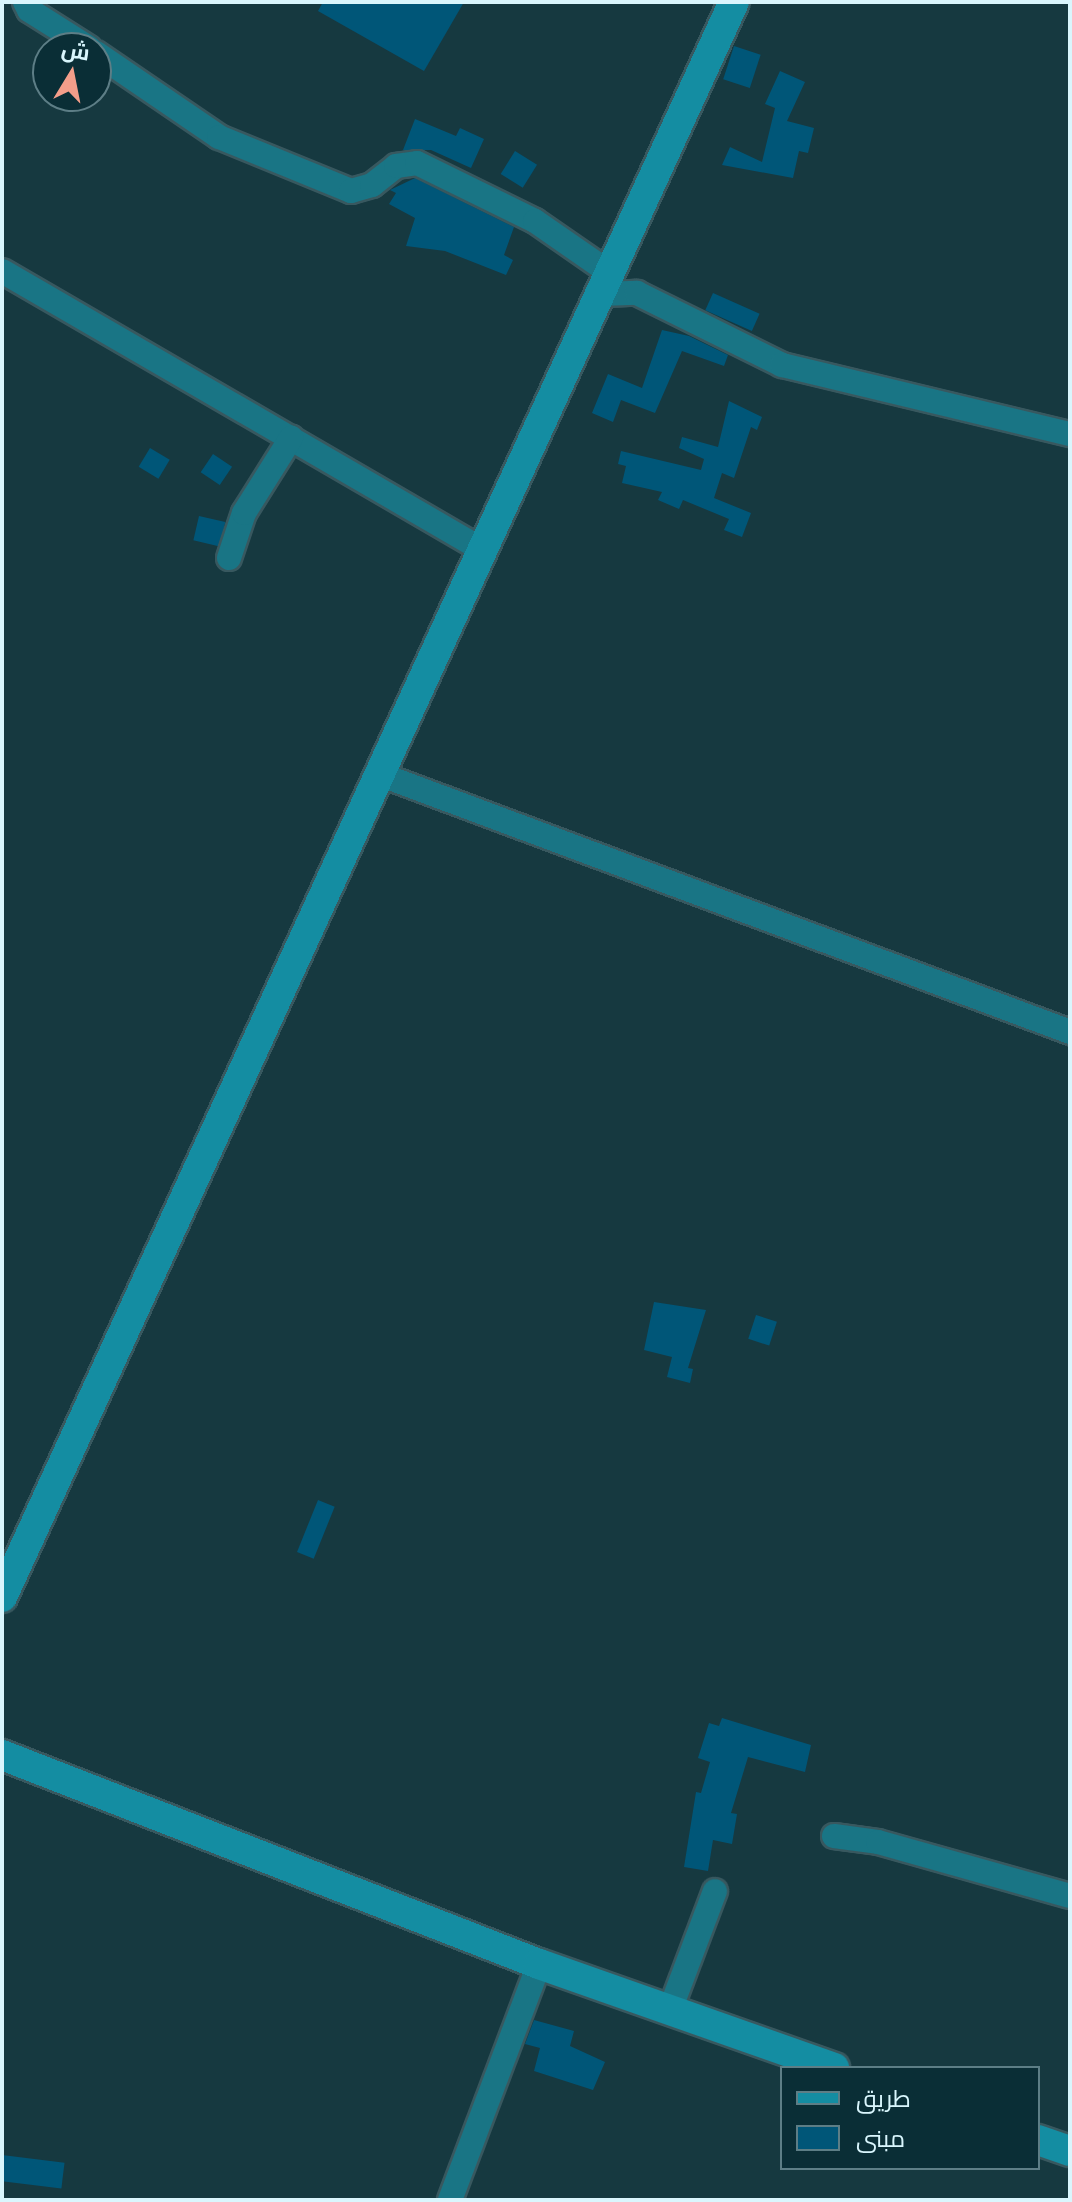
<!DOCTYPE html>
<meta charset="utf-8">
<style>
body{margin:0}
#map{position:relative;width:1072px;height:2202px;overflow:hidden;background:#163940;font-family:Commissioner,Cairo,sans-serif}
div>[style]{position:absolute}
[style*='--x']{left:calc(var(--x)*1px);top:calc(var(--y)*1px);width:calc(var(--w)*1px);rotate:calc(var(--a)*1deg)}
.building>*{inset:0;background:#005678;transform-origin:0 0}
.roads{filter:drop-shadow(2px 0 #38585f) drop-shadow(-2px 0 #38585f) drop-shadow(0 2px #38585f) drop-shadow(0 -2px #38585f)}
.minor>*{height:24px;margin:-12px;padding:0 12px;transform-origin:12px;border-radius:12px;background:#197585}
.major>*{height:30px;margin:-15px;padding:0 15px;transform-origin:15px;border-radius:15px;background:#148da2}
span{translate:-50% -50%;white-space:nowrap;text-align:center;line-height:1.15;-webkit-text-stroke:6px #0a2e36;paint-order:stroke}
.frame{position:absolute;inset:0;border:4px solid #d9f6fd;pointer-events:none}
.legend{position:absolute;left:780px;top:2066px;width:260px;height:104px;box-sizing:border-box;background:#0a2e36;border:2px solid #5d7e86;margin:0;padding:10px 14px;list-style:none;font-size:24px;color:#d9f6fd}
.legend li{display:flex;align-items:center;gap:16px;height:40px}
.legend b{width:40px;border:2px solid #5d7e86}
.north{position:absolute;left:32px;top:32px;width:80px;height:80px;box-sizing:border-box;background:#0a2e36;border:2px solid #5d7e86;border-radius:50%;rotate:10deg;font-size:22px;font-weight:700;line-height:32px;text-align:center;color:#d9f6fd}
.north::after{content:'';display:block;margin:auto;width:28px;height:36px;background:#f49e8a;clip-path:polygon(50% 0,100% 100%,50% 72%,0 100%)}
</style>
<div id="map">
<div class="building">
<i style="clip-path:polygon(323px 2px,464px 2px,424px 71px,318px 11px)"></i>
<i style="left:734px;top:46px;width:28px;height:35px;rotate:18deg"></i>
<i style="clip-path:polygon(780px 71px,805px 82px,787px 121px,814px 128px,808px 153px,799px 151px,793px 178px,722px 165px,730px 147px,762px 162px,775px 108px,765px 104px)"></i>
<i style="clip-path:polygon(415px 119px,456px 136px,460px 128px,484px 139px,471px 168px,431px 150px,403px 150px)"></i>
<i style="left:515px;top:151px;width:26px;height:27px;rotate:32deg"></i>
<i style="clip-path:polygon(415px 178px,514px 227px,504px 255px,513px 260px,506px 275px,445px 251px,406px 246px,415px 218px,389px 204px,396px 193px,390px 190px)"></i>
<i style="left:713px;top:293px;width:51px;height:19px;rotate:24deg"></i>
<i style="clip-path:polygon(662px 330px,689px 336px,728px 355px,724px 366px,682px 351px,655px 413px,621px 400px,613px 422px,592px 413px,608px 374px,642px 388px)"></i>
<i style="clip-path:polygon(729px 401px,762px 417px,757px 430px,751px 427px,734px 478px,722px 473px,714px 498px,751px 513px,742px 537px,724px 530px,729px 519px,683px 500px,679px 509px,658px 500px,662px 492px,622px 483px,626px 466px,618px 464px,621px 451px,701px 470px,704px 459px,679px 448px,682px 437px,718px 447px)"></i>
<i style="left:150px;top:448px;width:23px;height:22px;rotate:31deg"></i>
<i style="left:213px;top:454px;width:23px;height:22px;rotate:34deg"></i>
<i style="left:199px;top:516px;width:27px;height:25px;rotate:13deg"></i>
<i style="clip-path:polygon(654px 1302px,706px 1310px,688px 1368px,693px 1369px,690px 1383px,667px 1377px,672px 1357px,644px 1350px)"></i>
<i style="left:756px;top:1315px;width:22px;height:25px;rotate:18deg"></i>
<i style="left:318px;top:1500px;width:18px;height:56px;rotate:22deg"></i>
<i style="clip-path:polygon(722px 1718px,811px 1745px,805px 1772px,748px 1757px,731px 1813px,737px 1814px,732px 1844px,713px 1840px,708px 1871px,684px 1867px,696px 1792px,701px 1793px,710px 1762px,698px 1758px,709px 1723px,719px 1726px)"></i>
<i style="clip-path:polygon(534px 2020px,574px 2031px,570px 2046px,605px 2062px,593px 2090px,534px 2071px,540px 2048px,525px 2044px)"></i>
<i style="left:2px;top:2155px;width:63px;height:26px;rotate:7deg"></i>
</div>
<div class="roads">
<div class="minor">
<i style="--x:25;--y:2;--w:9;--a:63"></i>
<i style="--x:29;--y:10;--w:71;--a:32.3"></i>
<i style="--x:96;--y:53;--w:149;--a:34.3"></i>
<i style="--x:219;--y:137;--w:143;--a:22.2"></i>
<i style="--x:351;--y:191;--w:22;--a:-16"></i>
<i style="--x:372;--y:185;--w:31;--a:-38"></i>
<i style="--x:396;--y:166;--w:21;--a:-8"></i>
<i style="--x:417;--y:163;--w:131;--a:26.2"></i>
<i style="--x:535;--y:221;--w:91;--a:34.7"></i>
<i style="--x:2;--y:271;--w:556;--a:30.12"></i>
<i style="--x:600;--y:294;--w:37;--a:-2"></i>
<i style="--x:637;--y:293;--w:162;--a:26.4"></i>
<i style="--x:782;--y:365;--w:296;--a:13.5"></i>
<i style="--x:229;--y:558;--w:47;--a:-71.6"></i>
<i style="--x:244;--y:513;--w:89;--a:-57.9"></i>
<i style="--x:379;--y:774;--w:738;--a:20.47"></i>
<i style="--x:834;--y:1836;--w:44;--a:7.8"></i>
<i style="--x:878;--y:1842;--w:199;--a:15.7"></i>
<i style="--x:670;--y:2010;--w:127;--a:-69.3"></i>
<i style="--x:450;--y:2200;--w:252;--a:-69.3"></i>
</div>
<div class="major">
<i style="--x:2;--y:1597;--w:1755;--a:-65.35"></i>
<i style="--x:2;--y:1755;--w:576;--a:21.27"></i>
<i style="--x:539;--y:1964;--w:313;--a:19.4"></i>
<i style="--x:1038;--y:2140;--w:34;--a:19"></i>
</div>
</div>
<div class="frame"></div>
<ul class="legend">
<li><b style="height:10px;background:#148da2"></b>طريق</li>
<li><b style="height:22px;background:#005678"></b>مبنى</li>
</ul>
<div class="north">ش</div>
</div>
